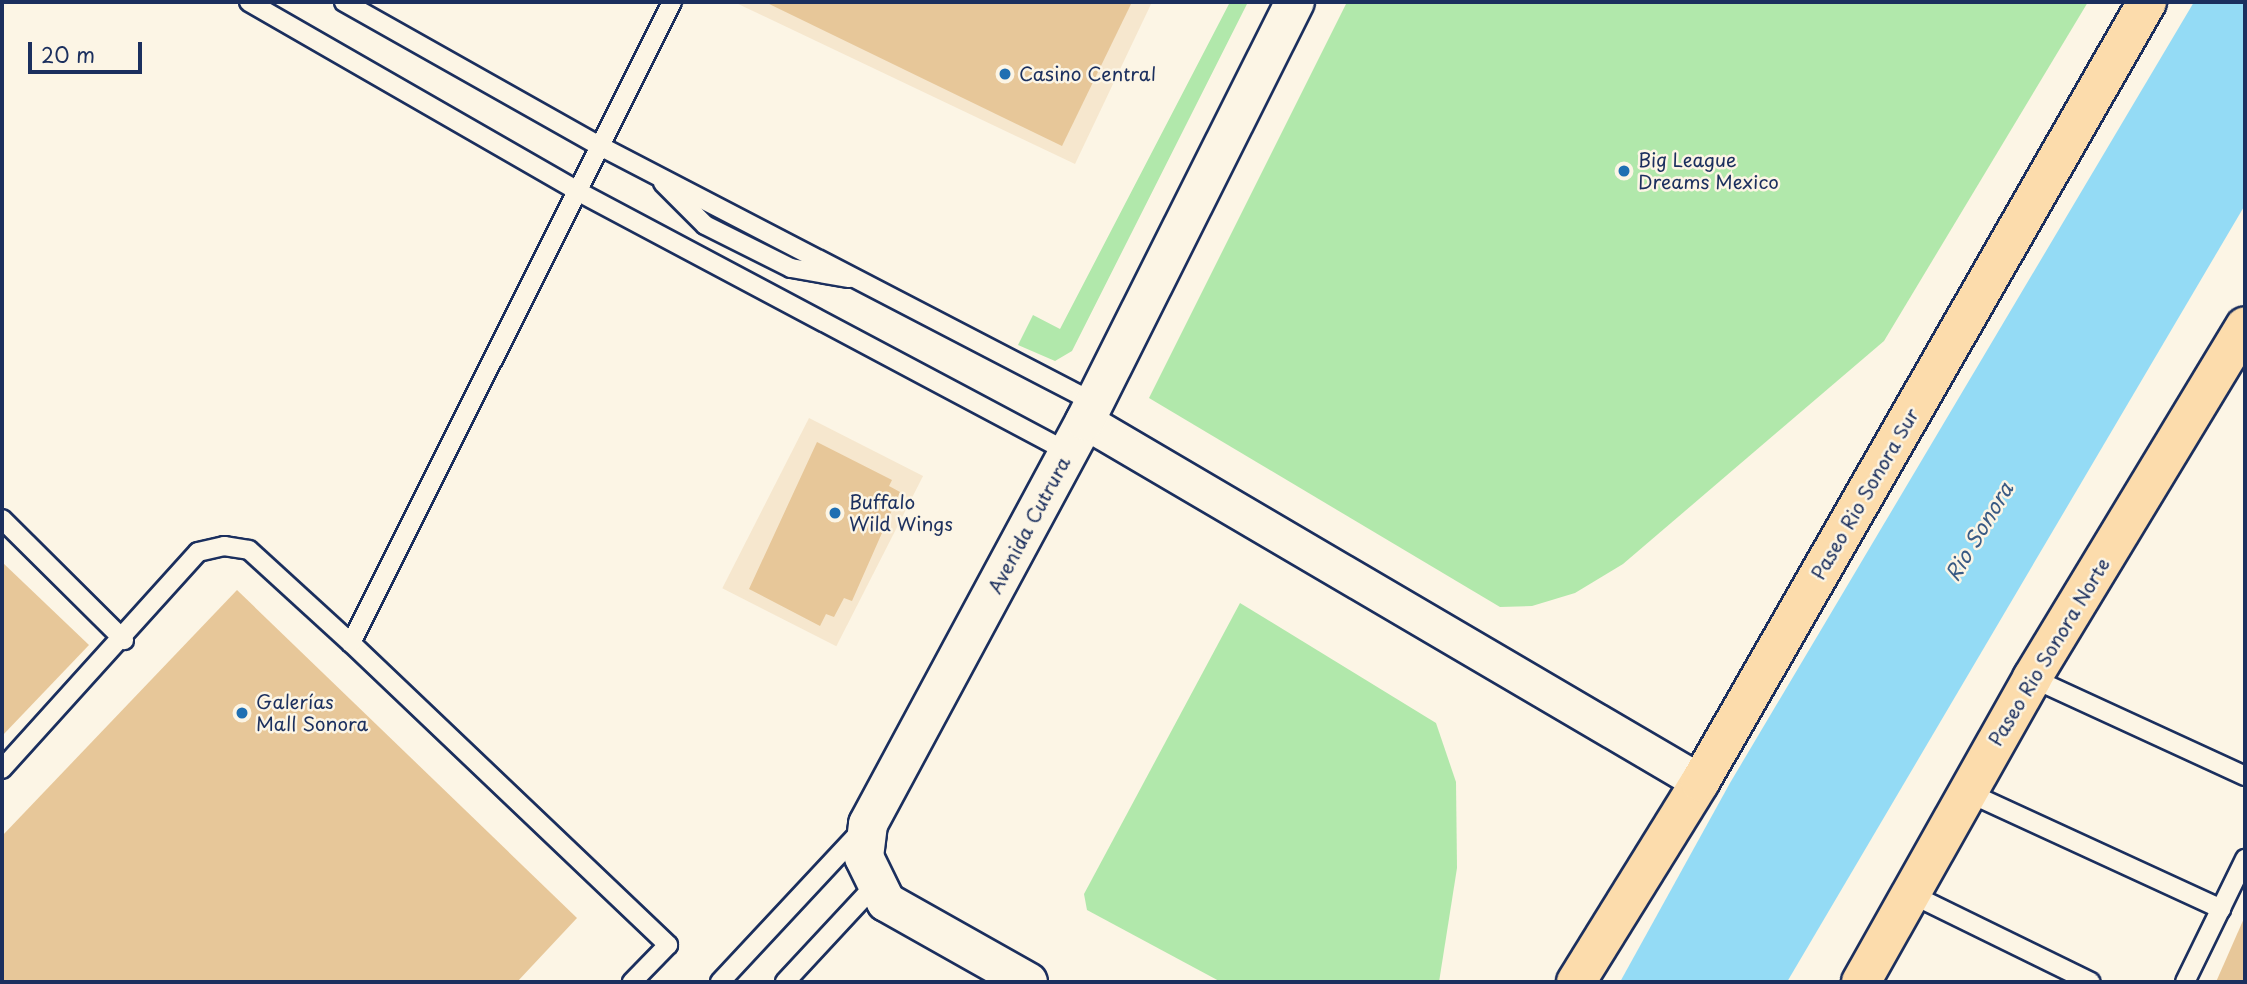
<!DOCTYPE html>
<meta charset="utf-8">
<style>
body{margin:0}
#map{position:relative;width:2247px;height:984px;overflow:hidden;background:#fcf5e5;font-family:"Playpen Sans",sans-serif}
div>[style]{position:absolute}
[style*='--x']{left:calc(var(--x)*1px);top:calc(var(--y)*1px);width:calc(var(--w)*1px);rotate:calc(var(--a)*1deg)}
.built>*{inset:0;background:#f6e7ce;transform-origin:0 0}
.green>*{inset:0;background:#b1e8ab}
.water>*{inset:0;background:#94dbf5}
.building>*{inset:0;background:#e7c799}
.roads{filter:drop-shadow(2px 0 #1b2f5e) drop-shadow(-2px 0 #1b2f5e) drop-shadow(0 2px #1b2f5e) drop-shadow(0 -2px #1b2f5e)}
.lane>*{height:18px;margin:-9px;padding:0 9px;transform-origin:9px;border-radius:9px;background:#fcf5e5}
.street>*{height:35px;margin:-17.5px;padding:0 17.5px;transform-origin:17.5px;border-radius:17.5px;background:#fcf5e5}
.secondary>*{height:38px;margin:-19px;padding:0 19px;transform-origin:19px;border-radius:19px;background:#fcf5e5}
.primary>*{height:38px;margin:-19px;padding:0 19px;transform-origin:19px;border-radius:19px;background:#fcdcac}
.dots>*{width:19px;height:19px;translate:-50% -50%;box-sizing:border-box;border:4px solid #fcf5e5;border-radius:50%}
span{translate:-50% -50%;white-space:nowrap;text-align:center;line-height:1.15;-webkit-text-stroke:5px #fcf5e5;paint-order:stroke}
.poi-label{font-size:19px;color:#1b2f5e}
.left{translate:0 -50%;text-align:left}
.street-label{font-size:19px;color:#1b2f5e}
.water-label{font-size:21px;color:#395a84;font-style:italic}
.frame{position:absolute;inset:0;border:4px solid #1b2f5e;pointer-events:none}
.scale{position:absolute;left:28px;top:42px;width:114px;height:32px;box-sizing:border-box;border:4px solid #1b2f5e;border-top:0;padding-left:9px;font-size:21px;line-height:24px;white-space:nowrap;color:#1b2f5e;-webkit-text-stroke:5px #fcf5e5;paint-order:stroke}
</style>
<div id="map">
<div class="built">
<i style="clip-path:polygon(734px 2px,1152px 2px,1075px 164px)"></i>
<i style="left:809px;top:418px;width:128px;height:191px;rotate:27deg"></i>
</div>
<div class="green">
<i style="clip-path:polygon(1230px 2px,1248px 2px,1072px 351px,1055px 361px,1018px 345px,1033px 315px,1060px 329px)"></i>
<i style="clip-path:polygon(1347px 2px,2088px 2px,1884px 341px,1623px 564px,1575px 593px,1532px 606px,1500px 607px,1149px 398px)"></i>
<i style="clip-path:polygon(1240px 603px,1436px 723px,1456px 782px,1457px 868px,1439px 982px,1221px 982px,1087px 910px,1084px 894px)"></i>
</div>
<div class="water">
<i style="clip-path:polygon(2194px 2px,2245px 2px,2245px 205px,1787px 982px,1620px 982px,1730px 783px)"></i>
</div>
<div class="building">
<i style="clip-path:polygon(765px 2px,1132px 2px,1062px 146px)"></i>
<i style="clip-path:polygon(817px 442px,892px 480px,889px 486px,900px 492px,852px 601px,844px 598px,834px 617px,826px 614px,820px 626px,749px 589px)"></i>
<i style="clip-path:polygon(2px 562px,89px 645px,2px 736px)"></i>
<i style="clip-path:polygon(237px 590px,577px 918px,517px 982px,2px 982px,2px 836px)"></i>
<i style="clip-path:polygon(2245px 916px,2245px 982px,2216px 982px)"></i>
</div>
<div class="roads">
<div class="lane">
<i style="--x:249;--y:2;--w:381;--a:29.9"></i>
<i style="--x:579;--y:192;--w:554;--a:28"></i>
<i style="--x:344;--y:2;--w:294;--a:29.4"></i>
<i style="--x:600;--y:146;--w:556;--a:27.44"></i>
<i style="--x:663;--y:183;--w:59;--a:45"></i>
<i style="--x:705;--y:225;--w:96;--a:26.6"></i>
<i style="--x:791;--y:268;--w:59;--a:9.8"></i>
<i style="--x:2;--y:519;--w:172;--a:44.8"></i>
<i style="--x:351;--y:643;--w:438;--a:43.6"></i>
<i style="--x:668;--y:945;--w:52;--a:134.2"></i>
<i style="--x:2032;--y:678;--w:234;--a:24.7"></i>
<i style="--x:2;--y:769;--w:292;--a:-47.9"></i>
<i style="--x:198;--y:552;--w:27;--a:-13"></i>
<i style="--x:224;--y:546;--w:25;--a:9"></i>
<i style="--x:249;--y:550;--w:138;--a:42.4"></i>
<i style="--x:351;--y:643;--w:717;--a:-63.4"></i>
<i style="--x:1967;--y:792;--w:280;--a:24.7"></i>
<i style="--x:1911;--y:894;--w:200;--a:26.1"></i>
<i style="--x:720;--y:982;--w:207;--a:-47"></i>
<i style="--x:785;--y:982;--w:137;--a:-47.1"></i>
<i style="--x:2185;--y:982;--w:137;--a:-64"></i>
</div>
<div class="street">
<i style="--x:1085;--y:421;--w:713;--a:30.41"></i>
</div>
<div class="secondary">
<i style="--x:1028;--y:982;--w:163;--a:-150.6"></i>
<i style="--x:886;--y:902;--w:50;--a:-116.1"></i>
<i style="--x:864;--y:857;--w:33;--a:-83"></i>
<i style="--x:868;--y:824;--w:458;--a:-61.7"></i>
<i style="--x:1085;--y:421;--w:469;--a:-63.4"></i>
</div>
<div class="primary">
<i style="--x:1576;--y:982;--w:235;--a:-58.2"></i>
<i style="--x:1700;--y:782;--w:899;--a:-60.18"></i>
<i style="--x:1861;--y:982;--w:349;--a:-60.6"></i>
<i style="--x:2032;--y:678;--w:411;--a:-58.8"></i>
</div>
</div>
<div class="dots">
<i style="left:1005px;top:74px;background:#1f6fb2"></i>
<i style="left:1624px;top:171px;background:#1f6fb2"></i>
<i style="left:835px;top:513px;background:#1f6fb2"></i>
<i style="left:242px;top:713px;background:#1f6fb2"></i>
</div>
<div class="poi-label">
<span class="left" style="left:1019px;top:74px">Casino Central</span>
<span class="left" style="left:1638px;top:171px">Big League<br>Dreams Mexico</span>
<span class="left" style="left:849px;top:513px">Buffalo<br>Wild Wings</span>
<span class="left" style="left:256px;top:713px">Galerías<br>Mall Sonora</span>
</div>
<div class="street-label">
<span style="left:1865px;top:494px;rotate:-60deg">Paseo Rio Sonora Sur</span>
<span style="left:1029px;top:525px;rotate:-62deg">Avenida Cutrura</span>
<span style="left:2049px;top:652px;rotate:-59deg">Paseo Rio Sonora Norte</span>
</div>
<div class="water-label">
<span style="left:1978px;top:531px;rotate:-59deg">Rio Sonora</span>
</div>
<div class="frame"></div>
<div class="scale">20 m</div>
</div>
